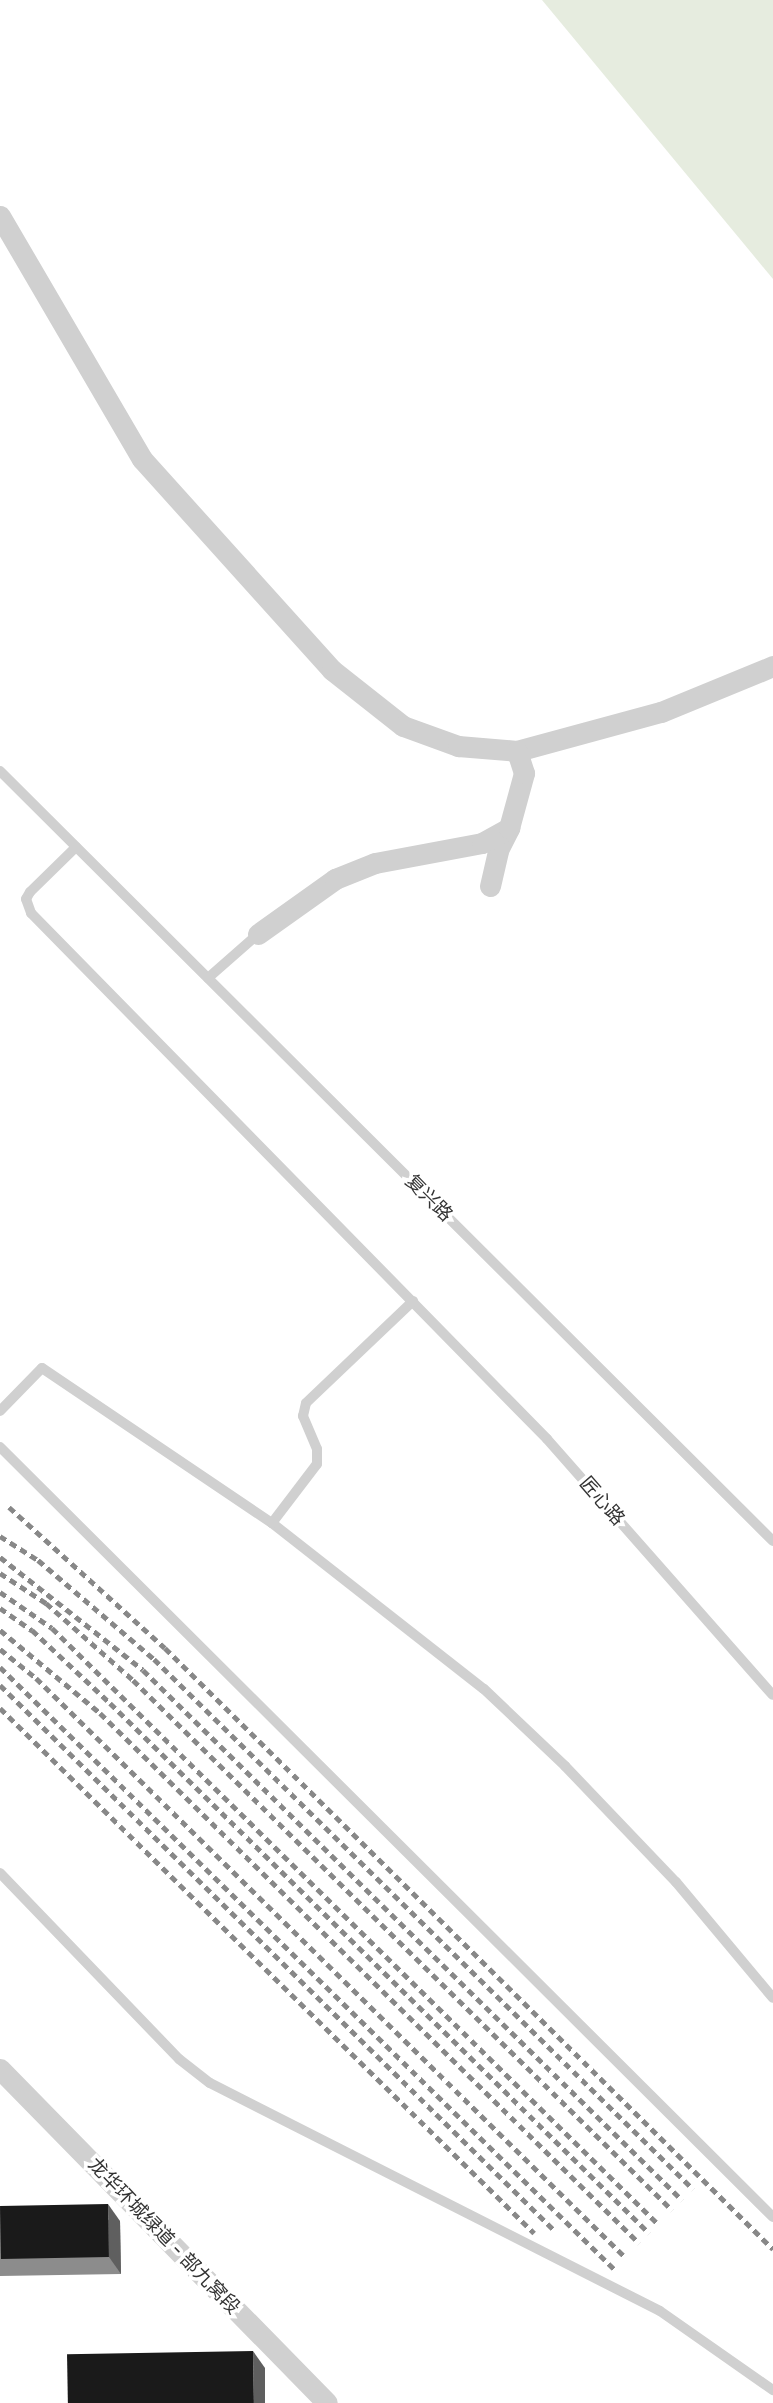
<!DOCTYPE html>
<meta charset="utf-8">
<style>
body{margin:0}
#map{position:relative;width:773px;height:2403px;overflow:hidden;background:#fff;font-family:Rubik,"Noto Sans SC",sans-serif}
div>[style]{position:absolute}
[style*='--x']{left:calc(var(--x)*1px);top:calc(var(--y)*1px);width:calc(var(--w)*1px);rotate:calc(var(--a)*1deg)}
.green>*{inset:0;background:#e6ecdf}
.lane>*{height:10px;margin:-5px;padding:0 5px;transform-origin:5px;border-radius:5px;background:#d0d0d0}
.street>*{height:21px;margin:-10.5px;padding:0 10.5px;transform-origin:10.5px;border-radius:10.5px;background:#d0d0d0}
.rail>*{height:5px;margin-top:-2.5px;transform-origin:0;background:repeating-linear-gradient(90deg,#888 0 7px,transparent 0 12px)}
.wall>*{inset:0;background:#8c8c8c}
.shaded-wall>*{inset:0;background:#5f5f5f}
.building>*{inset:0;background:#1a1a1a;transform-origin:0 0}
span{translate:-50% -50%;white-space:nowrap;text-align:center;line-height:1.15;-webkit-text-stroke:7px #fff;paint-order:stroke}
.street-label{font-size:19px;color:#333}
</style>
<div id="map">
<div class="green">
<i style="clip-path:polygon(542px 0,773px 0,773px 279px)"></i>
</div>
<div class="lane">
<i style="--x:0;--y:771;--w:1091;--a:44.89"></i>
<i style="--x:76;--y:847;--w:64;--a:135.6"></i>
<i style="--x:30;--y:892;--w:8;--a:120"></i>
<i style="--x:26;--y:899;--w:15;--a:70"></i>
<i style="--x:31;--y:913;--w:737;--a:45.55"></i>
<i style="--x:547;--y:1439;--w:341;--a:48.6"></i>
<i style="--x:208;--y:978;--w:67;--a:-41.3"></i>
<i style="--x:0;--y:1411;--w:60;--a:-45.7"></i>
<i style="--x:42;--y:1368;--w:277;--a:34"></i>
<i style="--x:272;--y:1523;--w:269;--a:38.1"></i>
<i style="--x:484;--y:1689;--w:112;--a:43.5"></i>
<i style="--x:565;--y:1766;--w:161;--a:46.3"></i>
<i style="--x:676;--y:1882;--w:151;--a:50.1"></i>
<i style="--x:0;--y:1447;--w:1091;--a:44.89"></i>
<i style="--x:272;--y:1523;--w:74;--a:-52.7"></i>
<i style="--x:317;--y:1464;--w:15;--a:-90"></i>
<i style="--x:317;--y:1449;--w:36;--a:-113"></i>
<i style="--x:303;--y:1416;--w:13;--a:-77"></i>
<i style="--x:306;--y:1403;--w:148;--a:-43.6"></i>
<i style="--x:0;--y:1873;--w:258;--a:46.1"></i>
<i style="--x:179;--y:2059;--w:39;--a:38"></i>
<i style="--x:210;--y:2083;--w:504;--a:26.87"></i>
<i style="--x:660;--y:2311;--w:138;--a:35"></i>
</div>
<div class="street">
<i style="--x:0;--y:216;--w:281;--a:59.7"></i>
<i style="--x:142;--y:459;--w:284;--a:48"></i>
<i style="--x:332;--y:670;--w:90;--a:38.3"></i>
<i style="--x:403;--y:726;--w:59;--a:20"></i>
<i style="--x:458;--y:746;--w:59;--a:4.8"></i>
<i style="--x:517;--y:751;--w:149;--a:-15.2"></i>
<i style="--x:661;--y:712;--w:121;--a:-22.3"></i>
<i style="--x:490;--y:886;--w:37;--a:-77"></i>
<i style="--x:498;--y:850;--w:25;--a:-63"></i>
<i style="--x:258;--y:934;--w:95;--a:-35.5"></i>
<i style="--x:335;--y:879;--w:43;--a:-21.8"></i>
<i style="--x:375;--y:863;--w:109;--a:-10.6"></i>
<i style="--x:482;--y:843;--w:31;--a:-29"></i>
<i style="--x:509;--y:828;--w:57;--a:-74.7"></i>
<i style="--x:524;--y:773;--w:23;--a:-108"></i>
<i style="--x:0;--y:2069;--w:467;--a:45.6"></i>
</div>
<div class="rail">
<i style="--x:9;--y:1507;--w:210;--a:42.1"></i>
<i style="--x:165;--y:1648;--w:855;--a:44.67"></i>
<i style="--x:0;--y:1536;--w:45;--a:32.3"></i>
<i style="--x:38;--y:1560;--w:153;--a:40.5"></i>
<i style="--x:154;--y:1659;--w:756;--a:44.52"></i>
<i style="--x:0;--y:1557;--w:182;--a:38.3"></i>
<i style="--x:143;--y:1670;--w:756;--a:44.52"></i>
<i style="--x:0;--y:1573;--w:55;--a:33.1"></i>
<i style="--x:46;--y:1603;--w:116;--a:41.5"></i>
<i style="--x:133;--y:1680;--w:756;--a:44.52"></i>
<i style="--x:0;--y:1592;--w:63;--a:34.7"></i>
<i style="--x:52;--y:1628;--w:850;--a:44.52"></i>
<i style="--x:0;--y:1608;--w:39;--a:35"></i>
<i style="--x:32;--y:1630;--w:107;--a:43.1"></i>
<i style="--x:110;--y:1703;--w:756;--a:44.52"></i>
<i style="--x:0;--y:1630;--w:130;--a:39.7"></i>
<i style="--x:100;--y:1713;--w:756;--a:44.52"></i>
<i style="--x:0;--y:1649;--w:46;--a:38.9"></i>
<i style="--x:36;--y:1678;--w:826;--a:44.51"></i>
<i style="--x:0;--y:1667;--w:860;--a:44.43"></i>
<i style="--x:0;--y:1685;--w:776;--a:44.53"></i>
<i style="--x:0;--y:1708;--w:749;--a:44.51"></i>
</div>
<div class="wall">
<i style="clip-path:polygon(0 2207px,120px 2221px,121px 2274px,0 2276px)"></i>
</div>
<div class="shaded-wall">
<i style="clip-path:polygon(108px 2204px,120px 2221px,121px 2274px,109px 2257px)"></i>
<i style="clip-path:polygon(253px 2351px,265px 2368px,265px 2403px,254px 2403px)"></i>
</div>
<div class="building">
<i style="left:108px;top:2204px;width:53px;height:108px;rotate:89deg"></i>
<i style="left:253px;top:2351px;width:52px;height:186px;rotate:89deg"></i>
</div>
<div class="street-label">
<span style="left:429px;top:1198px;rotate:45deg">复兴路</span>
<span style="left:602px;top:1501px;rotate:49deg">匠心路</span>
<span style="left:164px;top:2236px;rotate:46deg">龙华环城绿道 - 部九窝段</span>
</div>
</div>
